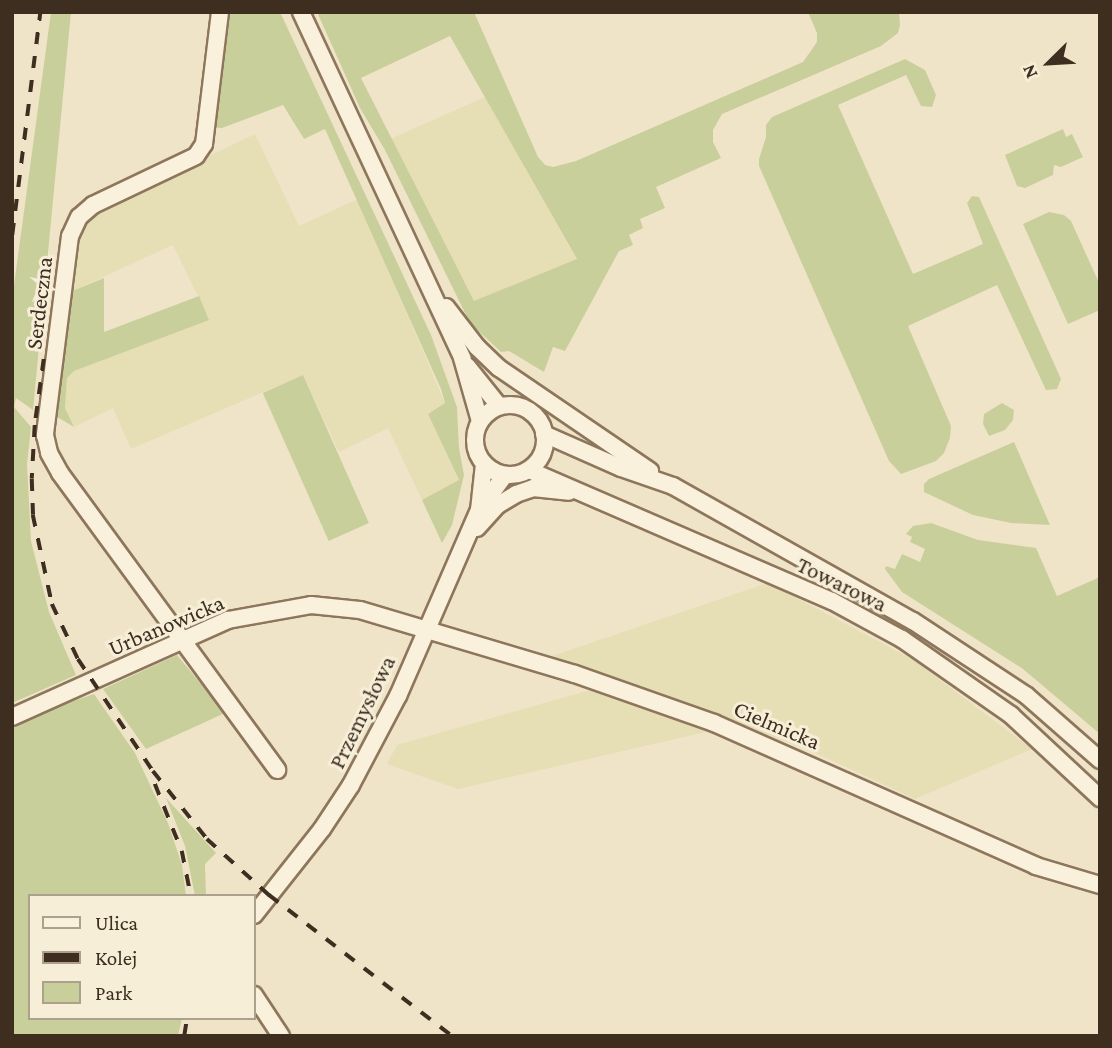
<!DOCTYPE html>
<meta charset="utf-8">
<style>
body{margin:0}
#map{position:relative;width:1112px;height:1048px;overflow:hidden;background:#f0e4c8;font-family:"Crimson Pro",serif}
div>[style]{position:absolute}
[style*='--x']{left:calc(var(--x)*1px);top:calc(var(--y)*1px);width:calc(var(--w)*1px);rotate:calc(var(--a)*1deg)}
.farmland>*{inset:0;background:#e6deb5}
.green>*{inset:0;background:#c9cf9b;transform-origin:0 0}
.roads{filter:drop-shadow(2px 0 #8d765c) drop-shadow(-2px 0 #8d765c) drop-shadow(0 2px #8d765c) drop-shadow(0 -2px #8d765c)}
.minor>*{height:16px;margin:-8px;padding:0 8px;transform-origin:8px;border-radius:8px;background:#faf1dc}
.minor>.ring{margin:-8px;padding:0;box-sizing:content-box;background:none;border:16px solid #faf1dc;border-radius:50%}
.rail>*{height:3.5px;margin-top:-1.75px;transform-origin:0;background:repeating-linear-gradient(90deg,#3d2e20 0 12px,transparent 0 24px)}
span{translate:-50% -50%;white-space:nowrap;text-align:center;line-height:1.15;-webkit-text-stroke:6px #f7eed8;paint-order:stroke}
.street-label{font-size:23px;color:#3d2e20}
.frame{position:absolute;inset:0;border:14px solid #3d2e20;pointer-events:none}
.legend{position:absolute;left:28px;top:894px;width:228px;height:126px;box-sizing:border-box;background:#f7eed8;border:2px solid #ada18e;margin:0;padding:9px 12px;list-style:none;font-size:21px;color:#3d2e20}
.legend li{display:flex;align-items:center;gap:14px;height:35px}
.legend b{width:35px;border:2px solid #ada18e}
.north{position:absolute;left:1014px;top:28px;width:70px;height:70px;-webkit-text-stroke:5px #f7eed8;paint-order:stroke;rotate:246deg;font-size:19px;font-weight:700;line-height:28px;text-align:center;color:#3d2e20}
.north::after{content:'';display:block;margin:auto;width:24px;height:32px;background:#3d2e20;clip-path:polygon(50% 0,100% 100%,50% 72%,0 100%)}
</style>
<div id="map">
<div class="farmland">
<i style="clip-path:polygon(485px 97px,577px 260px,473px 302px,390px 139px)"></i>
<i style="clip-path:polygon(255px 134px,299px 226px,358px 199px,445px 403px,428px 414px,459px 481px,422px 500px,388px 428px,339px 452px,303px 375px,131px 449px,113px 408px,74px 427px,65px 408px,67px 378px,74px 371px,209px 319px,173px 245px,70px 292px,76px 234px,84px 219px,98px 209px)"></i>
<i style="clip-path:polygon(768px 583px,912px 659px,1032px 749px,915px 799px,809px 750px,552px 656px)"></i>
<i style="clip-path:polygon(590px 690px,710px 731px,458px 789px,387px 764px,397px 745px)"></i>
</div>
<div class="green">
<i style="clip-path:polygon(51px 12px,71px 12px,33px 410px,16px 398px,14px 407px,31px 427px,27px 464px,31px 541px,49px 612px,76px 675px,12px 703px,12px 300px)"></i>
<i style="clip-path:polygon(225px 12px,280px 12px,431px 335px,457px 407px,459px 448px,464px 475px,452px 525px,442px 543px,422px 500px,459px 480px,428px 414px,445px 403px,441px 389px,325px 129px,304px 139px,283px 105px,222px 128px,210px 127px)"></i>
<i style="clip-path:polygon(evenodd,317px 12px,474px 12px,538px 157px,545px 165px,553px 167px,576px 161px,803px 62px,817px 42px,817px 33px,808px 12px,899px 12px,900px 25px,898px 33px,881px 46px,722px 114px,713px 130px,713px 142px,721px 158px,656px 187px,665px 208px,640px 219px,643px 228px,629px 235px,633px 245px,619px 251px,565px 351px,553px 347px,544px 372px,509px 351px,501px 352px,470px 323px,385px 150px,360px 108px,317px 12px,450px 36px,577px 259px,474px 301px,361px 78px,450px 36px)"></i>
<i style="clip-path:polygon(905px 59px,925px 70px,936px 95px,932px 107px,921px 106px,906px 75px,838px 105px,913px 274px,983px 244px,967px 203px,972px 196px,979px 197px,1061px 379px,1057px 389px,1046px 390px,997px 285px,908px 326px,951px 426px,950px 438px,944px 453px,936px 461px,901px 474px,889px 461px,759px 166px,759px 159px,766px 137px,766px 125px,772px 117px)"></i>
<i style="clip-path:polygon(1063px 129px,1066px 137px,1072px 134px,1083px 157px,1061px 167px,1054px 165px,1053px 175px,1025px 188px,1017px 186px,1005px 155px)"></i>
<i style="clip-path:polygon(1049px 212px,1064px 215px,1071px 221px,1100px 285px,1100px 310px,1068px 324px,1023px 224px)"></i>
<i style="clip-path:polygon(104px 278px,104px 332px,199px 296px,209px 320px,74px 371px,67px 378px,65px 408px,74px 427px,54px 415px,70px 292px)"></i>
<i style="left:303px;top:375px;width:162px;height:44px;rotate:66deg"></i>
<i style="clip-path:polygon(1002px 403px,1014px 410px,1013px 420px,1005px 430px,989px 436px,983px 424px,984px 414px)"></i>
<i style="clip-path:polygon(1014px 442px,1050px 525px,1011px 523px,973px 515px,924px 492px,924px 484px,929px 479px)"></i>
<i style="clip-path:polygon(931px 523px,978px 540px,1036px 548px,1057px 596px,1100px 577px,1100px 734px,1023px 669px,902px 592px,885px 569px,886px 566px,895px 569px,902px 554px,920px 562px,925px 549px,910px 542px,912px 537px,906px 534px,913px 526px)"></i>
<i style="clip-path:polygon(177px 655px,225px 713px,146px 749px,103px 689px)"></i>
<i style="clip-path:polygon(94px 694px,135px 753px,168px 823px,182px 865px,186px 896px,30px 896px,30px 1018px,182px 1018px,178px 1036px,12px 1036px,12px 728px,64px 704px)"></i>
<i style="clip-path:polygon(166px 798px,216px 853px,205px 864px,206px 896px,195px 896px,185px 846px)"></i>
</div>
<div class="roads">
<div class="minor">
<i style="--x:220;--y:12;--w:133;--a:96.9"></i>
<i style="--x:204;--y:144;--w:14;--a:124"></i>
<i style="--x:196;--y:156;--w:114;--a:154.6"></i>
<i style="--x:93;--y:205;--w:18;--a:139"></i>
<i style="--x:79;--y:217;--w:21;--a:115"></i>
<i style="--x:70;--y:236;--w:201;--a:97.2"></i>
<i style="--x:45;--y:435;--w:18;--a:77"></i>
<i style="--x:49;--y:453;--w:23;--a:61"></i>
<i style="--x:60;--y:473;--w:368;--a:53.8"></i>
<i style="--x:301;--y:12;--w:382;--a:65"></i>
<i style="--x:462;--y:358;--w:66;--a:74.1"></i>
<i style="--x:446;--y:307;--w:51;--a:52.2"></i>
<i style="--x:477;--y:347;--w:30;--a:44"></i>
<i style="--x:499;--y:368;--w:183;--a:34.3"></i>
<i style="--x:467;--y:366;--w:51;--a:51.3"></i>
<i class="ring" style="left:475px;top:405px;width:54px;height:54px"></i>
<i style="--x:544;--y:434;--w:84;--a:23.8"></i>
<i style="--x:621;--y:468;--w:55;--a:19.1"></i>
<i style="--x:673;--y:486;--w:275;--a:29.4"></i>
<i style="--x:913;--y:621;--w:136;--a:33.3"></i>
<i style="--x:1027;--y:696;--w:97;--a:41.2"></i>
<i style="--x:529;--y:470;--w:330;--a:23.4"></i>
<i style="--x:832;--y:601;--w:80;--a:28.5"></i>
<i style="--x:902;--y:639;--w:133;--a:34.9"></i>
<i style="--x:1011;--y:715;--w:122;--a:43"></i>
<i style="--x:479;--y:510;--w:46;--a:-83.8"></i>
<i style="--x:477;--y:528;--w:31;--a:-48"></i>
<i style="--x:498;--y:505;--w:21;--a:-31"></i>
<i style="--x:516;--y:494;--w:18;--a:-19"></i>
<i style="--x:533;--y:488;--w:36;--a:6"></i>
<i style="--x:12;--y:717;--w:237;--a:-24.2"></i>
<i style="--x:228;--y:620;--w:84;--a:-10.2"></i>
<i style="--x:311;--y:605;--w:49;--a:5.8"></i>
<i style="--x:360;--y:610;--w:224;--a:16.6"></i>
<i style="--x:575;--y:674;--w:147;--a:19.4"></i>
<i style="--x:714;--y:723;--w:352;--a:23.9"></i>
<i style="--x:1036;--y:866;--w:67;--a:16.5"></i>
<i style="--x:254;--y:915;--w:110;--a:-51.7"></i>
<i style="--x:322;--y:829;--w:53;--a:-56.6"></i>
<i style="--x:351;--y:785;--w:101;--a:-62.2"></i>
<i style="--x:398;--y:696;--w:203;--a:-66.5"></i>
<i style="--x:479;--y:510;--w:44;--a:-53.4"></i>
<i style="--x:254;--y:995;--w:49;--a:56.6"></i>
</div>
</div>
<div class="rail">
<i style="--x:12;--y:235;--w:225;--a:-82.8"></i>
<i style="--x:44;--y:359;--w:67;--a:97.8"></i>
<i style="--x:35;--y:425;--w:54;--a:93.2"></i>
<i style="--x:32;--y:479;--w:36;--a:88"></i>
<i style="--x:33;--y:515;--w:91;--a:77.9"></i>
<i style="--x:52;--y:604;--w:61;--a:64.7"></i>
<i style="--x:78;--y:659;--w:135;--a:56.2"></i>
<i style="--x:153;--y:771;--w:87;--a:51.5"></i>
<i style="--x:207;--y:839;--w:84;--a:42.1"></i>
<i style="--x:269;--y:895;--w:231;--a:37.6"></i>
<i style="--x:155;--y:784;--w:72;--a:68.1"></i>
<i style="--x:182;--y:851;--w:46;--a:78.7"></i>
<i style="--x:184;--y:1036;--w:18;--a:-81"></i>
</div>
<div class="street-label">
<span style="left:39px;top:303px;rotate:-83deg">Serdeczna</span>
<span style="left:842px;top:584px;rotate:26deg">Towarowa</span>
<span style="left:166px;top:625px;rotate:-23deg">Urbanowicka</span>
<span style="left:362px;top:712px;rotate:-64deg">Przemysłowa</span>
<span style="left:777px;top:725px;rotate:23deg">Cielmicka</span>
</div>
<div class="frame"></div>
<ul class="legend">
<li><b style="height:9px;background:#faf1dc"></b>Ulica</li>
<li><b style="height:9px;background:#3d2e20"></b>Kolej</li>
<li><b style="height:19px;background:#c9cf9b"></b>Park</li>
</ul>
<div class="north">N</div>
</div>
